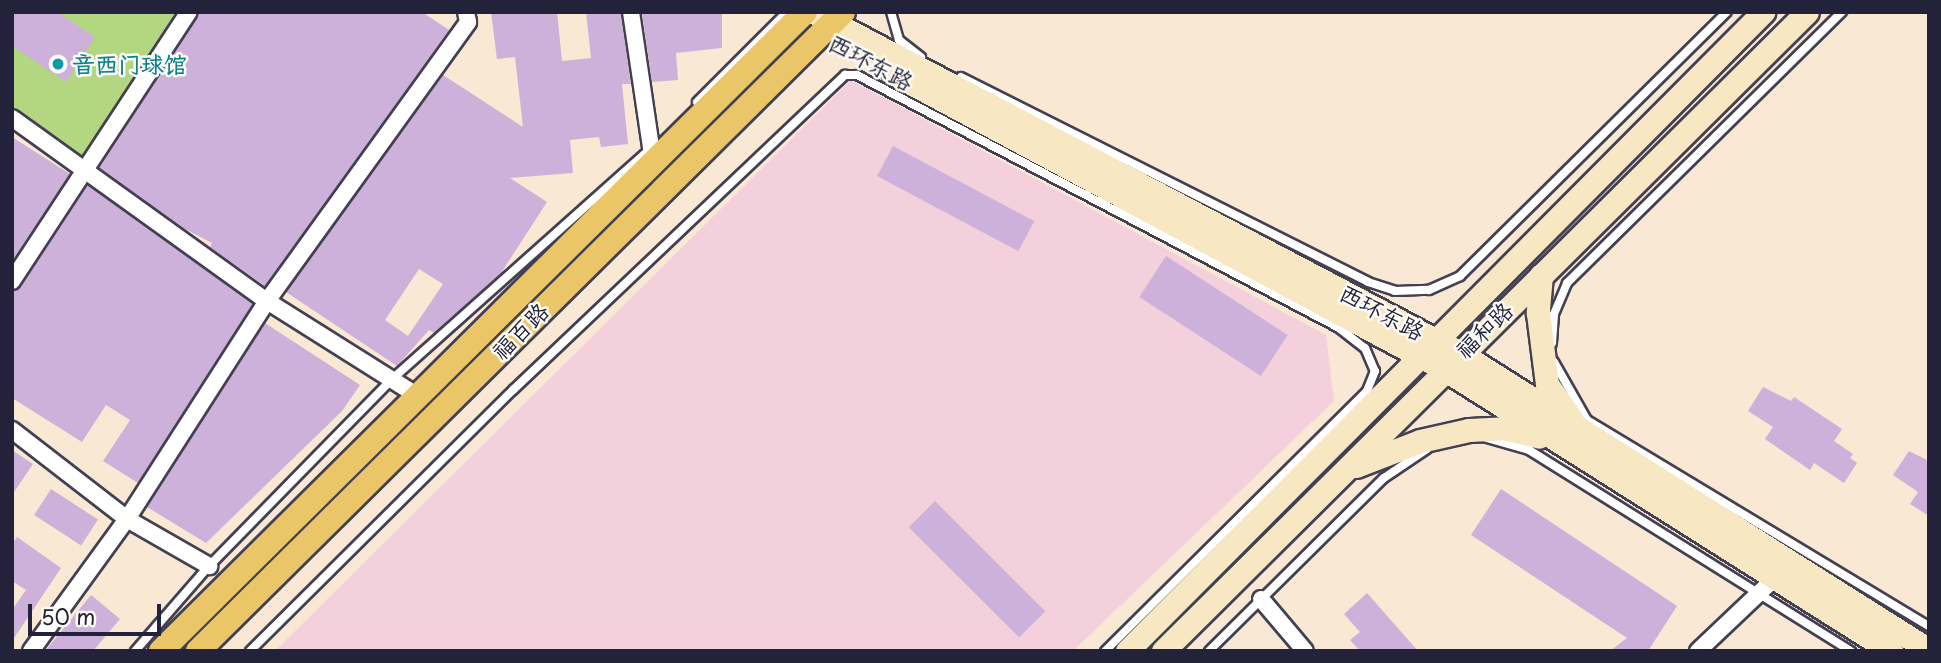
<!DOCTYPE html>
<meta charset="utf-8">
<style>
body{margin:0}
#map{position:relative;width:1941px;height:663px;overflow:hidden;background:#f8e8d4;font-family:"Playpen Sans","LXGW WenKai TC",sans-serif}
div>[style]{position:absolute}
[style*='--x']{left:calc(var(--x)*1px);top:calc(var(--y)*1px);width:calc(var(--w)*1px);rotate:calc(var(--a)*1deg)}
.built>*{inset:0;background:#f4cfdc}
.green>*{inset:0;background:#b3d780}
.building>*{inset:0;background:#ceb1db;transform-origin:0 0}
.roads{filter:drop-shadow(2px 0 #424052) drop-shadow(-2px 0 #424052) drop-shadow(0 2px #424052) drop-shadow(0 -2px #424052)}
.lane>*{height:8px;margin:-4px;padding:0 4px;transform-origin:4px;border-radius:4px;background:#fff}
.street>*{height:16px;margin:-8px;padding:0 8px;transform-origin:8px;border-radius:8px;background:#fff}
.secondary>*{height:23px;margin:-11.5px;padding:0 11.5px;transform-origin:11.5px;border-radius:11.5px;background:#f7e8c3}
.primary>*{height:24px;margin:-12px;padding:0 12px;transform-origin:12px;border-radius:12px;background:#eac669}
.dots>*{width:19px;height:19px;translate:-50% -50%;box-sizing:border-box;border:4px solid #fdfcf7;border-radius:50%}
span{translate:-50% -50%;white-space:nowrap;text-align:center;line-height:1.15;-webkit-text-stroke:5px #fdfcf7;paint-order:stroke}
.street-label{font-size:23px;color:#22223b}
.culture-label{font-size:23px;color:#0d838f;font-weight:700}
.left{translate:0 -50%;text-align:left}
.frame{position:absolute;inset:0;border:14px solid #22223b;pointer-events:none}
.scale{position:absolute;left:28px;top:604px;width:133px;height:32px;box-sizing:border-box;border:4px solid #22223b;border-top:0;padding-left:9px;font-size:21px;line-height:24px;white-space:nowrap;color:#22223b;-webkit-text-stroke:5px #fdfcf7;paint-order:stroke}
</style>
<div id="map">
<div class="built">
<i style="clip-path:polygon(851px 80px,1326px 335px,1334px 401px,1073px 651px,275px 651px)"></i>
</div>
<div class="green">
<i style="clip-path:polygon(12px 12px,178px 12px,83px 157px,12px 109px)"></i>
</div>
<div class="building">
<i style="clip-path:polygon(12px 12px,57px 12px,95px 37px,66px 82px,12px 46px)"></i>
<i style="clip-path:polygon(201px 12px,422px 12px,449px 30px,265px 286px,210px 247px,212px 243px,185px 229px,99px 168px)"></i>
<i style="clip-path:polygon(evenodd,491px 12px,557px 12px,562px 61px,591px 58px,586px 12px,621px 14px,631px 84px,622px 84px,628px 144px,601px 147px,599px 137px,570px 140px,573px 173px,510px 178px,547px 202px,501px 273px,434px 333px,429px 330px,397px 366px,286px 292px,443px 75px,523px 127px,515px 57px,497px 59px,491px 12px,419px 269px,443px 284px,408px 336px,385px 320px,419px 269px)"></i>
<i style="clip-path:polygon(642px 13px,722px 13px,722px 48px,676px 53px,678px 80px,652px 82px)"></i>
<i style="clip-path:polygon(12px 137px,70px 174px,12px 262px)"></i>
<i style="left:893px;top:146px;width:160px;height:34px;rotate:28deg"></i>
<i style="clip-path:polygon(88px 185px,253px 304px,138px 483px,103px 461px,130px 420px,106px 405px,82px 442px,12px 398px,12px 291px,21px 287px)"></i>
<i style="left:1166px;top:256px;width:145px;height:49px;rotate:33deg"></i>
<i style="clip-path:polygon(265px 323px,360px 385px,342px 411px,206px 543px,147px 507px)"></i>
<i style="clip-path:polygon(1763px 387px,1791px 401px,1794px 397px,1842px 429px,1834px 441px,1853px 454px,1850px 458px,1857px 463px,1844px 483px,1814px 463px,1810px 470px,1765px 439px,1773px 427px,1748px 411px)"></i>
<i style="clip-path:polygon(12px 450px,33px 464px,12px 495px)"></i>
<i style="clip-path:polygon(1909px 451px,1929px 461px,1929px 516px,1910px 504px,1918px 492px,1893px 475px)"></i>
<i style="left:51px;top:489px;width:56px;height:31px;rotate:33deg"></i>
<i style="clip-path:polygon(1501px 489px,1677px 606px,1648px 651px,1610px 651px,1627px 638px,1471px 535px)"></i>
<i style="left:935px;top:501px;width:156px;height:37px;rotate:45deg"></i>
<i style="clip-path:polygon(17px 537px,61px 568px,12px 641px,12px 610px,26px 590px,12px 581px,12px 544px)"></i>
<i style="clip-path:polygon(1367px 593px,1418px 651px,1360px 651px,1350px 640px,1360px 632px,1344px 614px)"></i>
<i style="clip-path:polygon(91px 595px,120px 619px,93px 651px,45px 651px)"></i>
</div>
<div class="roads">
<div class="lane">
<i style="--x:891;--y:12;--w:29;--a:74"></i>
<i style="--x:899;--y:40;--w:28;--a:38"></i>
<i style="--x:961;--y:77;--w:456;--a:26.7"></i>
<i style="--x:1368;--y:282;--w:28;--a:18"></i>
<i style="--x:1395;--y:291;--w:34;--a:-2"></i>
<i style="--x:1429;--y:290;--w:34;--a:-24"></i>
<i style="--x:1460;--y:276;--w:375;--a:-44.7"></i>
<i style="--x:697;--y:102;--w:127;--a:-45"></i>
<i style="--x:1552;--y:343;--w:29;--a:-86"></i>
<i style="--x:1554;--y:314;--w:34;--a:-67"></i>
<i style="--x:1567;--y:283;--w:386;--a:-44.6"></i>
<i style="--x:1554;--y:362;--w:67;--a:60.4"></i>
<i style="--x:1587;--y:420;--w:399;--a:31.1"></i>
<i style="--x:1487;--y:438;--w:44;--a:15.9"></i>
<i style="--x:1529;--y:450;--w:380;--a:32"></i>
<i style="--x:135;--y:651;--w:113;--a:-49"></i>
<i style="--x:209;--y:566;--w:260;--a:-45.6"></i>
<i style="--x:391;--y:380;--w:348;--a:-41.7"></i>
<i style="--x:250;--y:651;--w:371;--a:-44.8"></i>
<i style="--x:513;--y:390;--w:458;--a:-43.5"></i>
<i style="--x:845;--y:75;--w:12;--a:0"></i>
<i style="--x:857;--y:75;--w:544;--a:27.69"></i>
<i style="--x:1339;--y:328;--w:33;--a:38"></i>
<i style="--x:1365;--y:348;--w:25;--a:67"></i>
<i style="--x:1375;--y:371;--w:22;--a:112"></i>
<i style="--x:1367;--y:391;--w:369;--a:135.2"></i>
<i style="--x:1209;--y:651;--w:246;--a:-44.7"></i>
<i style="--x:1384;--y:478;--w:52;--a:-34"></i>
</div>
<div class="street">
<i style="--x:631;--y:12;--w:137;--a:81.6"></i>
<i style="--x:12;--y:118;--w:314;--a:35.7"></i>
<i style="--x:267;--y:301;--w:178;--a:32.2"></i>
<i style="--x:12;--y:281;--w:322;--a:-56.7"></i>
<i style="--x:12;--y:430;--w:145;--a:37.7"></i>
<i style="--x:127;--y:519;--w:95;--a:29.8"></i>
<i style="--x:1261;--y:599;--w:68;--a:49.8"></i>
<i style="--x:31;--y:651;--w:163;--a:-54"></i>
<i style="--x:127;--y:519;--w:259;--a:-57.3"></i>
<i style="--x:267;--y:301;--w:344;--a:-54.2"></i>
<i style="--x:468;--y:22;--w:10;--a:-101"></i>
<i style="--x:1698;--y:651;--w:109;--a:-43.5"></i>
</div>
<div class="secondary">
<i style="--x:813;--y:12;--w:731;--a:27.79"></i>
<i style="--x:1460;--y:353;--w:555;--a:32.34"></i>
<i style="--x:894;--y:74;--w:624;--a:28.21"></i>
<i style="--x:1444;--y:369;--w:529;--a:32.25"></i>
<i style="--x:1541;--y:275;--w:38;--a:95"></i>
<i style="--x:1538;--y:313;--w:72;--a:82.8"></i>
<i style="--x:1547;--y:384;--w:44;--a:55.2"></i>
<i style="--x:1356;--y:466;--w:69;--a:-21.3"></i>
<i style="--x:1420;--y:441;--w:50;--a:-12.7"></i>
<i style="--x:1469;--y:430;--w:35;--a:-3"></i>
<i style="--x:1504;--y:428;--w:36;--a:14"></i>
<i style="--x:1127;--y:651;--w:902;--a:-45.13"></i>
<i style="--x:1163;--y:651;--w:907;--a:-44.78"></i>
</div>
<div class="primary">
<i style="--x:161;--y:651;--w:907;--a:-44.78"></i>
<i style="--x:198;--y:651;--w:908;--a:-44.73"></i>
</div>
</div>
<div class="dots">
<i style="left:58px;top:64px;background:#0f9aa8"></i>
</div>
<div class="street-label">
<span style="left:871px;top:62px;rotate:28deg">西环东路</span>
<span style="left:1382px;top:312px;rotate:28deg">西环东路</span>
<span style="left:1484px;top:330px;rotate:-44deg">福和路</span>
<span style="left:520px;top:331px;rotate:-45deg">福百路</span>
</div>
<div class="culture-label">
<span class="left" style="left:72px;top:64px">音西门球馆</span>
</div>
<div class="frame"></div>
<div class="scale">50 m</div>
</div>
